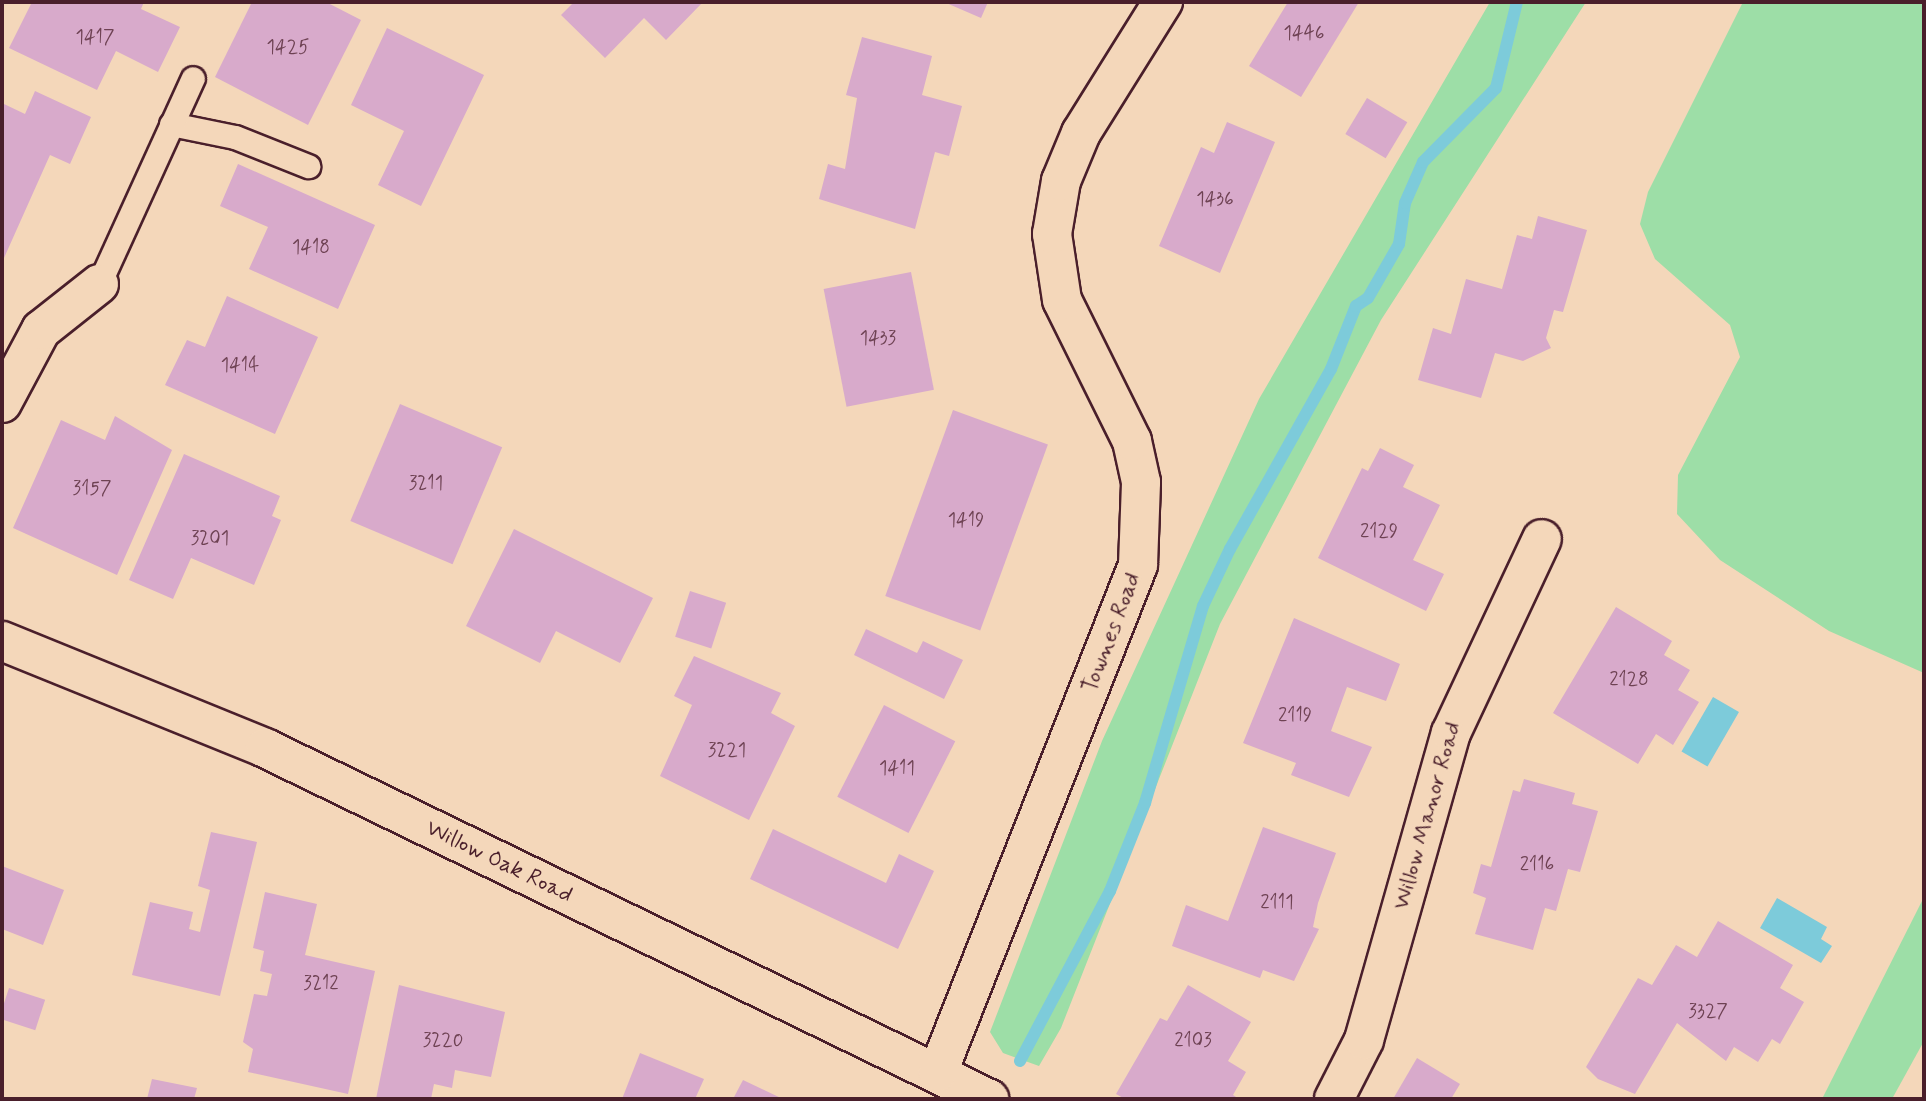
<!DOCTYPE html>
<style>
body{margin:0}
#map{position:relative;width:1926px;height:1101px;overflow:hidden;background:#f4d7ba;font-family:Mynerve,sans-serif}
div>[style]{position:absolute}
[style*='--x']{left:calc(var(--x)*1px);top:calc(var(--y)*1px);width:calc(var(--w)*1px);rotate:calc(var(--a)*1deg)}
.green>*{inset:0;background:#9ddea7}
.water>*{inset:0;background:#7dcbda;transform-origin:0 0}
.stream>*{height:12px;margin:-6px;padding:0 6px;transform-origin:6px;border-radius:6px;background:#7dcbda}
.building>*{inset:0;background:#d8aacb;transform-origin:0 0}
.roads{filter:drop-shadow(2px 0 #4a1f2b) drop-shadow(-2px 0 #4a1f2b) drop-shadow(0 2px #4a1f2b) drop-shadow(0 -2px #4a1f2b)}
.lane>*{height:23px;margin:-11.5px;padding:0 11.5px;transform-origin:11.5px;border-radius:11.5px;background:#f4d7ba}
.street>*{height:38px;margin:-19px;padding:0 19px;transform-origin:19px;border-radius:19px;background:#f4d7ba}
span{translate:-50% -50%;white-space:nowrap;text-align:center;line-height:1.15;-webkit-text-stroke:6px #f4d7ba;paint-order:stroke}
.number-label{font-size:19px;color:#6e4253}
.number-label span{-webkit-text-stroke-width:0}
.street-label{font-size:23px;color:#4a1f2b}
.frame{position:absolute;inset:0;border:4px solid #4a1f2b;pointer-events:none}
</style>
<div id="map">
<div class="green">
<i style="clip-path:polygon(1490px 2px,1586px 2px,1381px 320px,1220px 624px,1061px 1028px,1039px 1066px,1003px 1053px,990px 1032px,1102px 741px,1259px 399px)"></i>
<i style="clip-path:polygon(1743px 2px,1924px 2px,1924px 673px,1829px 631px,1720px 560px,1677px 514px,1678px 475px,1740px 357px,1730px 325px,1655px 259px,1640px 224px,1648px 192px)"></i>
<i style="clip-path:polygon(1924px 897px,1924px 1041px,1892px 1099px,1822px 1099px)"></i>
</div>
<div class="water">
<i style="left:1713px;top:697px;width:30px;height:63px;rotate:30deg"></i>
<i style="clip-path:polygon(1777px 898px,1827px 927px,1821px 939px,1832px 946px,1821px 963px,1760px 928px)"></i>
</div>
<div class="stream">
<i style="--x:1020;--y:1061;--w:192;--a:-62.1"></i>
<i style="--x:1110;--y:891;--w:95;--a:-68.3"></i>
<i style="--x:1145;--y:803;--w:205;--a:-73.6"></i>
<i style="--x:1203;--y:606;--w:63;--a:-64.7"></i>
<i style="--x:1230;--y:549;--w:206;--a:-60.7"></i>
<i style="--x:1331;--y:369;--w:68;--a:-68.4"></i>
<i style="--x:1356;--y:306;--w:14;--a:-34"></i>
<i style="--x:1368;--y:298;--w:62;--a:-60.1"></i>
<i style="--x:1399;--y:244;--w:41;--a:-81.7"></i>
<i style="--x:1405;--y:203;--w:45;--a:-66.3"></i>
<i style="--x:1423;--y:162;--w:104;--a:-45.4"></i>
<i style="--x:1496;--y:88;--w:89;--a:-76.3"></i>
</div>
<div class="building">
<i style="clip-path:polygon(32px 2px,144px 2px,141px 9px,180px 27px,158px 72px,116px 51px,97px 90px,9px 48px)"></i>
<i style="clip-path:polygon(252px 2px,326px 2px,361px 20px,308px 125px,215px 77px)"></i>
<i style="clip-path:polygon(574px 2px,703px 2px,666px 40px,644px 18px,605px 58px,561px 15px)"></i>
<i style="clip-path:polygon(944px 2px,988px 2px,981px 18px)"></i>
<i style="clip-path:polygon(1288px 2px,1359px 2px,1301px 97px,1249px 66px)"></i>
<i style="clip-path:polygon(387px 28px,484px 75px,421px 206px,378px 185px,404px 131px,351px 105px)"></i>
<i style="clip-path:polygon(862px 37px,932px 56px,922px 95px,962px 106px,949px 156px,935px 152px,915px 229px,819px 199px,828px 164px,845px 169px,857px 98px,846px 95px)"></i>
<i style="clip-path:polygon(35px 91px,91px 117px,70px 164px,50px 155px,4px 258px,2px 110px,4px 104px,25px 114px)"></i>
<i style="left:1367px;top:98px;width:47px;height:42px;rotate:31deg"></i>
<i style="clip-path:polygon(1227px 122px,1275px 142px,1220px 273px,1159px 246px,1201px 147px,1214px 153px)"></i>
<i style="clip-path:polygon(238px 164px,375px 225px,338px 309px,249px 269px,268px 227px,220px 206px)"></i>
<i style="clip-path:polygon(1538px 216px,1587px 230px,1563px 312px,1554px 310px,1546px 338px,1551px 348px,1523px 361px,1495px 353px,1481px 398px,1418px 380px,1433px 328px,1451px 334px,1466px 279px,1502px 289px,1517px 235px,1532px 239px)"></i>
<i style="left:911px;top:272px;width:120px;height:89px;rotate:79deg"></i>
<i style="clip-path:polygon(227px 296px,318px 337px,275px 434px,165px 385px,187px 340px,205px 347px)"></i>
<i style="left:400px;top:404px;width:111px;height:127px;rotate:23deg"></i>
<i style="left:953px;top:410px;width:101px;height:198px;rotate:20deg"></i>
<i style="clip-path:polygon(115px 416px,172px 450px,117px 575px,13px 528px,61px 420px,105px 440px)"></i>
<i style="clip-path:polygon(1380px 448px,1414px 465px,1403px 487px,1440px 505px,1413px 560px,1444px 574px,1426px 611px,1318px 558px,1362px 468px,1368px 471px)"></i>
<i style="clip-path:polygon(184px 454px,280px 496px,272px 516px,281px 520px,254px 585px,191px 558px,173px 599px,129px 580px)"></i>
<i style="clip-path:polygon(514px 529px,653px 598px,620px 663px,556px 631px,540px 663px,466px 626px)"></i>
<i style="left:690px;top:591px;width:38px;height:48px;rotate:18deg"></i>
<i style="clip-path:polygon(1616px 607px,1672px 641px,1664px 655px,1690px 670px,1678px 690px,1699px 702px,1673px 745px,1656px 734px,1638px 764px,1553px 713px)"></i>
<i style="clip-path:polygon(1294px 618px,1400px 664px,1386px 701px,1347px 687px,1331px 731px,1372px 747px,1349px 797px,1291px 775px,1296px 763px,1243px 743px)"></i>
<i style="clip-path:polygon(866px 629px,917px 653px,923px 641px,963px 660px,944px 699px,854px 655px)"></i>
<i style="clip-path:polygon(694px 656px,781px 693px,771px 713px,795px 726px,749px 820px,660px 776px,692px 705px,674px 696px)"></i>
<i style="left:884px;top:705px;width:80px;height:103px;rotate:27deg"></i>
<i style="clip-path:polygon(1524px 779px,1575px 793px,1572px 804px,1598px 811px,1580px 872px,1568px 869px,1556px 911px,1545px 908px,1533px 950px,1475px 934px,1486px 898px,1473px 893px,1481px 864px,1491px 867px,1513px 790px,1520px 792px)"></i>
<i style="clip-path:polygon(1263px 827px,1336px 853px,1318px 903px,1313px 927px,1319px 929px,1294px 981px,1263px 970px,1260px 978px,1172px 946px,1186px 905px,1228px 921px)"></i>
<i style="clip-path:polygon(773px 829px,886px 883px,899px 854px,934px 871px,898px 949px,750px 879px)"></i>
<i style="clip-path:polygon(211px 832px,257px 842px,220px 996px,132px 975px,150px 902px,193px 912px,189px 929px,200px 932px,210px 890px,198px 886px)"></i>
<i style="clip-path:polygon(2px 866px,64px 890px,43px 945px,2px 929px)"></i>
<i style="clip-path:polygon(265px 892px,317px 904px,305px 955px,375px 971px,348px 1094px,248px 1072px,253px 1049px,243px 1042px,254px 994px,267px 996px,272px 974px,260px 971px,264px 951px,253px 948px)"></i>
<i style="clip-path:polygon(1718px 921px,1793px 965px,1780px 988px,1804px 1002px,1780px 1044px,1772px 1039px,1758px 1062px,1734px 1047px,1726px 1061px,1677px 1023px,1635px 1094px,1598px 1079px,1586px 1067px,1638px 978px,1652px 985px,1676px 945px,1697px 957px)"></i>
<i style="clip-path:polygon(399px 985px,505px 1012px,491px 1077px,455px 1070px,452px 1088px,434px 1084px,431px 1099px,376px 1099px)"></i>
<i style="clip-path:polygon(1188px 985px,1251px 1022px,1228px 1061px,1246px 1072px,1233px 1095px,1239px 1099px,1125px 1099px,1116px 1094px,1160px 1018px,1167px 1021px)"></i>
<i style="left:9px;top:988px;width:38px;height:32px;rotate:18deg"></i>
<i style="clip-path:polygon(640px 1053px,704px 1079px,695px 1099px,622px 1099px)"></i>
<i style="clip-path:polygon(1417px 1058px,1460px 1084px,1451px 1099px,1393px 1099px)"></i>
<i style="clip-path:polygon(152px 1079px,197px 1088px,194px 1099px,147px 1099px)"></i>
<i style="clip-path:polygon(743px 1080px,783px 1099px,733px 1099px)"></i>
</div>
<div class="roads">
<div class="lane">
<i style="--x:171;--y:124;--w:65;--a:11.5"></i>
<i style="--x:235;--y:137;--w:79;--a:21.7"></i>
<i style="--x:99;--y:284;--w:226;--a:-65.5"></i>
</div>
<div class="street">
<i style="--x:2;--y:403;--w:83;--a:-61.9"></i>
<i style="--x:41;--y:330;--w:74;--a:-38.4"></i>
<i style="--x:2;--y:641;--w:284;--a:22.1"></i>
<i style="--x:265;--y:748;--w:805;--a:25.86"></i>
<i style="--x:938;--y:1072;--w:545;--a:-68.47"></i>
<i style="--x:1138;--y:565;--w:83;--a:-87.9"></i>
<i style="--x:1141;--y:482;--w:42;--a:-102.4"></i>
<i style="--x:1132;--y:441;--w:157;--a:-116.4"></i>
<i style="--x:1062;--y:300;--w:67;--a:-98.6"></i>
<i style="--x:1052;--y:234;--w:54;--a:-80.4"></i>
<i style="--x:1061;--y:181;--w:52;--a:-67.4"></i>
<i style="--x:1081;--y:133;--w:155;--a:-58"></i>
<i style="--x:1334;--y:1099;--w:66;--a:-63"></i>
<i style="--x:1364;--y:1040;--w:319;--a:-74.2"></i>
<i style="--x:1451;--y:733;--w:214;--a:-64.9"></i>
</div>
</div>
<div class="number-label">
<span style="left:1304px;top:34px">1446</span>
<span style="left:95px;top:38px">1417</span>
<span style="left:288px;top:48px">1425</span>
<span style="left:1215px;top:200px">1436</span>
<span style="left:311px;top:248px">1418</span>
<span style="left:878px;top:339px">1433</span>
<span style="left:240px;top:366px">1414</span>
<span style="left:426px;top:484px">3211</span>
<span style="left:92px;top:489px">3157</span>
<span style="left:966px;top:521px">1419</span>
<span style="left:1379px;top:532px">2129</span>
<span style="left:210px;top:539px">3201</span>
<span style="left:1629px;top:680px">2128</span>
<span style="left:1295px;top:716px">2119</span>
<span style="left:727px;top:751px">3221</span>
<span style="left:897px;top:769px">1411</span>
<span style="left:1537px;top:865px">2116</span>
<span style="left:1277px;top:903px">2111</span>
<span style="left:321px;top:984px">3212</span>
<span style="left:1708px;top:1012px">3327</span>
<span style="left:443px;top:1041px">3220</span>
<span style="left:1193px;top:1041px">2103</span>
</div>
<div class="street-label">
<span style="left:1112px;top:633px;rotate:-69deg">Townes Road</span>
<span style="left:1428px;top:816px;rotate:-74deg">Willow Manor Road</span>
<span style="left:499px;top:862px;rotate:26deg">Willow Oak Road</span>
</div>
<div class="frame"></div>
</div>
